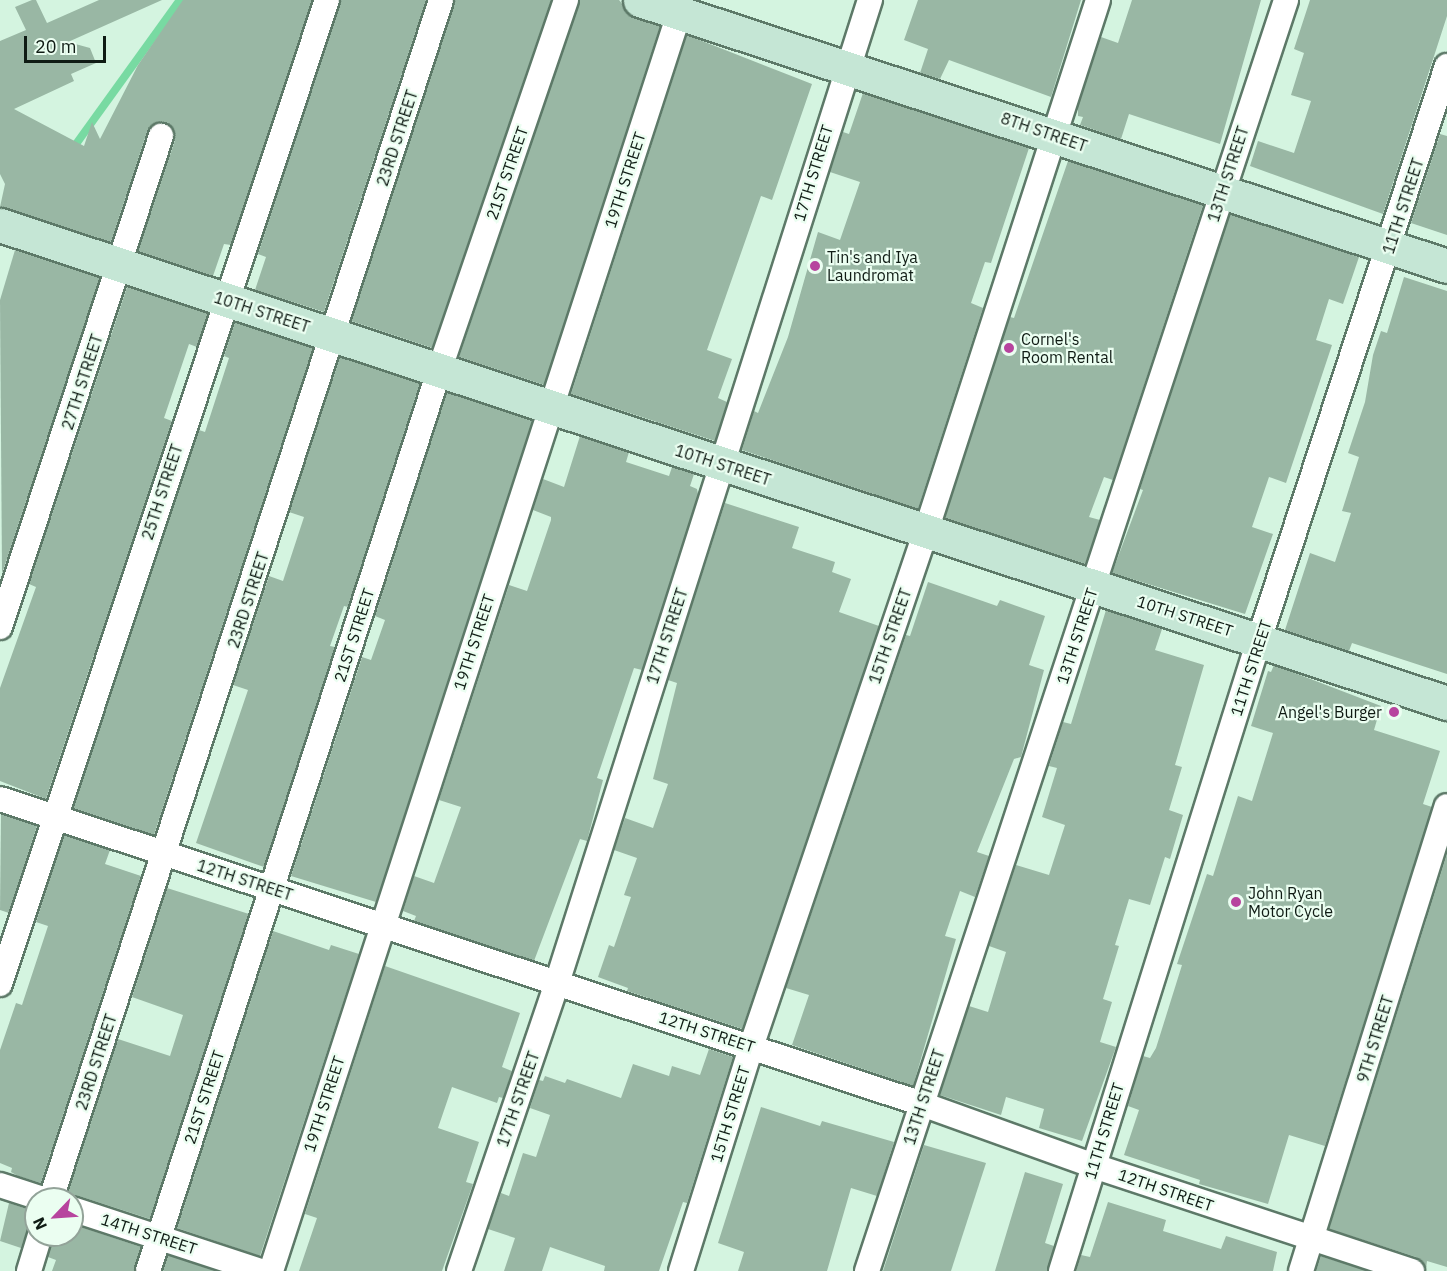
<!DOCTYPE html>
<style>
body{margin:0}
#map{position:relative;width:1447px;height:1271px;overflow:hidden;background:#d4f4e0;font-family:"IBM Plex Sans",sans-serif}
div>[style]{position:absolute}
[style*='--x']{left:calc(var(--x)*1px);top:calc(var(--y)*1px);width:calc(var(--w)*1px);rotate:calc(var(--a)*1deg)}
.stream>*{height:8px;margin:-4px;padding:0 4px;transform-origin:4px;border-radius:4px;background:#78daa2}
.building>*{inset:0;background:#99b7a4}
.roads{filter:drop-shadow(2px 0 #5d7968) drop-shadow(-2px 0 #5d7968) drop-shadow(0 2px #5d7968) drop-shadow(0 -2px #5d7968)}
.street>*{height:24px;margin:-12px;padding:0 12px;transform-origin:12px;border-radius:12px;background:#fff}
.secondary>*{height:33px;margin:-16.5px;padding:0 16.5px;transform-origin:16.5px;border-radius:16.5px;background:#c5e6d5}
.dots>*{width:16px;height:16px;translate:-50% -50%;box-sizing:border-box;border:3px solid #ebfef1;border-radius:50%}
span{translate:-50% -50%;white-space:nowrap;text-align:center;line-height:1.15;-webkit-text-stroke:4.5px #ebfef1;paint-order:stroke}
.street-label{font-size:16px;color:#0f1b14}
.poi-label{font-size:16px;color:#0f1b14}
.left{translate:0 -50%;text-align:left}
.right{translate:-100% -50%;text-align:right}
.north{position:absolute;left:24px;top:1187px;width:60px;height:60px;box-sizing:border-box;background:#ebfef1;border:2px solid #93a399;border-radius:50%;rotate:245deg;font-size:16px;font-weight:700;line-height:24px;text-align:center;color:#0f1b14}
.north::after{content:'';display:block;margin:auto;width:21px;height:27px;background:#b7449e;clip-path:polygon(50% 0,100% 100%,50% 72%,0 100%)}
.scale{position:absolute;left:24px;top:36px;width:82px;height:27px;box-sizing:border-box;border:3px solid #0f1b14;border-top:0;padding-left:8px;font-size:18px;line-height:21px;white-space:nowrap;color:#0f1b14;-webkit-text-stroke:4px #ebfef1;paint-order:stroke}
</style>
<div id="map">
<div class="stream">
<i style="--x:71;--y:151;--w:186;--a:-54.2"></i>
</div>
<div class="building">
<i style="clip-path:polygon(32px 0,36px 0,47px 23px,99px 0,162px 0,68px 42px,90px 48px,96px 63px,71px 74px,74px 81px,14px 109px,84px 146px,92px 122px,100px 139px,138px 65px,183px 0,312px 0,231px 245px,224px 244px,213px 276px,138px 251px,175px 140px,172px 127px,165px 122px,152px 125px,147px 132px,111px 242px,0 207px,5px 184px,0 174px,0 41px,26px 30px,15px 7px)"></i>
<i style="clip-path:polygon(341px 0,426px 0,324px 312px,255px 290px,266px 257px,258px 254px)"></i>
<i style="clip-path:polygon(455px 0,551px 0,432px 348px,351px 321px)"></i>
<i style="clip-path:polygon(580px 0,619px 0,634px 18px,660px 26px,544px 385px,459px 357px)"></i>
<i style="clip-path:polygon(918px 0,1081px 0,1051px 97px,949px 60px,940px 79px,920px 73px,928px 49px,904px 40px)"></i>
<i style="clip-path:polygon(1132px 0,1261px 0,1220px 144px,1129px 114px,1121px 139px,1080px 125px,1083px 117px,1078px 116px,1078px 107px,1101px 37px,1118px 43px)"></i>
<i style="clip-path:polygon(1310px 0,1447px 0,1447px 16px,1383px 214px,1250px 166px,1258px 141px,1294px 153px,1311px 101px,1291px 95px,1304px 53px,1294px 49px)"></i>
<i style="clip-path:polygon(687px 35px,812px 84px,772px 200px,761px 196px,707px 350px,732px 359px,718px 398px,727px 402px,715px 441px,571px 394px)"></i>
<i style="clip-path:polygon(863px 93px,1029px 148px,991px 263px,985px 262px,971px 303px,983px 308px,918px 509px,742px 450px,754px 411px,758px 413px,788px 337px,818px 232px,840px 240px,860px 182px,830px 172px,843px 132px,849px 134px)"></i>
<i style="clip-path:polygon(1440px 134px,1447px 136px,1447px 235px,1411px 223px)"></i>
<i style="clip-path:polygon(1068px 161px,1203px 205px,1113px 480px,1104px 477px,1089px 517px,1100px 520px,1085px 564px,945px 518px,1010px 317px,1014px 318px)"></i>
<i style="clip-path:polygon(1230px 214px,1359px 257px,1343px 304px,1329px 299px,1316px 340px,1332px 345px,1286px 483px,1269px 477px,1252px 527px,1273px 534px,1245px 614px,1112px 573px,1143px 490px,1140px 489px)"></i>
<i style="clip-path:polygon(15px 250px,100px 278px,2px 574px,0 300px)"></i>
<i style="clip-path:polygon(1404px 277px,1447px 291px,1447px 674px,1352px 643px,1349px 651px,1285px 630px,1310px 553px,1335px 562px,1351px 513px,1342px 511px,1359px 457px,1348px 453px,1365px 402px,1373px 355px,1381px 331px,1387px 333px)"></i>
<i style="clip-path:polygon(127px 287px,208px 313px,197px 347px,189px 344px,164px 418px,172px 421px,46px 799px,0 781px,0 688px,36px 587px,29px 584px)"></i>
<i style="clip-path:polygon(235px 322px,313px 348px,154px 835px,73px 808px,199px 430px,205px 432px,229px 358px,224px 356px)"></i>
<i style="clip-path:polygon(340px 357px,420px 383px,348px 607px,344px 606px,330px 646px,335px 647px,264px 867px,196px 843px,248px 690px,233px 685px,269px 576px,283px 581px,304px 517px,289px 512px)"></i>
<i style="clip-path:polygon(447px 392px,532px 421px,376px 902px,291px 876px,362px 657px,371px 660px,385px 620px,375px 616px)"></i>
<i style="clip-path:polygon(580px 436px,629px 452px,626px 462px,669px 476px,672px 467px,694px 474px,690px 486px,697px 489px,698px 494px,642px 670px,634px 668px,597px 778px,603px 780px,587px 841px,580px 839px,534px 961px,414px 921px,416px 916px,403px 911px,414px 876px,434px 883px,461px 807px,439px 800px,509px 585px,527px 591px,551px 520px,551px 517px,533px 510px,543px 479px,564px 487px)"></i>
<i style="clip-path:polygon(725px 503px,799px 527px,792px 548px,835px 562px,832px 572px,851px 579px,839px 612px,879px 626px,742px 1029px,627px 991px,628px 988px,598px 977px,609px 945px,614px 947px,631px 897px,624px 895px,637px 858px,614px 850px,625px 818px,653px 828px,668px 784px,653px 779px,677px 683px,668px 680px)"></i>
<i style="clip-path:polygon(928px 582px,997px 606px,1000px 600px,1045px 616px,1029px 665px,1044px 670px,1021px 757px,1014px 759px,977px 852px,989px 856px,975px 897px,960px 891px,945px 936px,956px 939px,913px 1086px,792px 1045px,809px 995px,786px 988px,906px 635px,910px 636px)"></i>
<i style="clip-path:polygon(1106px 610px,1162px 629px,1155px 650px,1204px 665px,1175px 765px,1182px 767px,1169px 810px,1183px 815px,1170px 859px,1165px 857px,1150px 905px,1129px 899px,1115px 945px,1119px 946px,1103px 999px,1112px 1002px,1100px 1042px,1116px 1047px,1082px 1141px,1039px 1128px,1044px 1109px,1006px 1097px,1001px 1115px,940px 1095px,969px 1006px,988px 1012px,1006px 952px,989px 946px,1016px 865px,1049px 875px,1065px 825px,1042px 817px,1057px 768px,1049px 766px,1063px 722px,1071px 724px)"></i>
<i style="clip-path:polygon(1274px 665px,1381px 706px,1374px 730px,1440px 751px,1423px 804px,1432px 807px,1325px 1146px,1289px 1135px,1268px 1204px,1199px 1184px,1200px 1180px,1124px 1155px,1139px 1110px,1128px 1106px,1143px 1056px,1150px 1058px,1156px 1048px,1182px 965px,1177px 964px,1207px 874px,1213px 876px,1238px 796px,1252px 801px,1273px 733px,1251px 726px,1268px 671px,1271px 672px)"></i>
<i style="clip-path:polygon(1px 814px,37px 826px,9px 913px,0 910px)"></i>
<i style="clip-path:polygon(64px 835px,110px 850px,105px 864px,141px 876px,41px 1183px,18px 1176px,11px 1172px,12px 1168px,0 1163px,0 1050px,16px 1003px,22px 1005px,48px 926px,36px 922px)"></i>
<i style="clip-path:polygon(1447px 854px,1447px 1267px,1427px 1261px,1426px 1269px,1416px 1257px,1329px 1229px)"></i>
<i style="clip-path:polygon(167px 888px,249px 914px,150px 1219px,76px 1195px,67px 1196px,118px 1039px,170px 1056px,183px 1015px,132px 997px)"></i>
<i style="clip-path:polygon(273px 931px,329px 950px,331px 945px,359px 954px,260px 1256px,177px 1228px)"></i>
<i style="clip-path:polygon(385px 966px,520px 1013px,502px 1067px,512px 1071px,503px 1098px,499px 1097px,497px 1103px,452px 1087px,438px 1128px,479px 1142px,466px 1182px,473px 1184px,442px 1271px,299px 1271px,317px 1218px,305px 1214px)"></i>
<i style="clip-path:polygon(709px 1049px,733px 1057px,687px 1203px,683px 1202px,659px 1271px,604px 1271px,605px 1266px,550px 1247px,542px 1271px,504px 1271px,515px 1238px,488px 1229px,501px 1193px,509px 1196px,523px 1153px,536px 1157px,550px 1115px,530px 1108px,539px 1080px,543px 1081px,545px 1076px,565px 1083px,567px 1079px,621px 1098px,633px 1064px,669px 1076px,672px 1066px,700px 1075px)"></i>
<i style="clip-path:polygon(761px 1107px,820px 1126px,822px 1121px,894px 1142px,877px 1196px,851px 1188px,827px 1271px,738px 1271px,744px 1252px,718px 1243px)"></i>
<i style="clip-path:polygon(924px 1145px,986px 1163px,951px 1271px,883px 1271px)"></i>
<i style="clip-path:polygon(1025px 1172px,1063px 1184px,1045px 1243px,1054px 1246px,1047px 1271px,995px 1271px)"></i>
<i style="clip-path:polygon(1108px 1202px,1166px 1220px,1163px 1231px,1221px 1249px,1226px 1236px,1277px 1252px,1273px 1271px,1076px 1271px,1081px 1255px,1090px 1257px)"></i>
<i style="clip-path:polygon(9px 1203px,36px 1212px,36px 1221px,27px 1230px,21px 1248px,0 1241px)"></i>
<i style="clip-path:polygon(72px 1224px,141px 1247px,134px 1271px,52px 1271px,56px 1260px,48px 1257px,54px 1235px,72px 1235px)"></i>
<i style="clip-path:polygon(168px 1255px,215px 1271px,163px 1271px)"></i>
<i style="clip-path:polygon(1321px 1256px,1367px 1271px,1316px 1271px)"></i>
</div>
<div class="roads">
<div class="street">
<i style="--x:0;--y:627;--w:517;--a:-71.85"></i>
<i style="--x:0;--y:799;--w:971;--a:18.3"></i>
<i style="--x:922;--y:1104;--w:183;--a:19.8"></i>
<i style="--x:1094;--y:1166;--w:335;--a:18.3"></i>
<i style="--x:0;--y:984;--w:1037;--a:-71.62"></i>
<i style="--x:0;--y:1185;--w:45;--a:18"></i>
<i style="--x:51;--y:1199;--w:1261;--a:-71.98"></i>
<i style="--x:72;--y:1209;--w:199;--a:18.2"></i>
<i style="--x:29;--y:1271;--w:38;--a:-73"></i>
<i style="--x:148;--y:1271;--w:946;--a:-72.08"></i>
<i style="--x:439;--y:371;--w:392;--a:-71.1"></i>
<i style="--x:271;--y:1271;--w:1322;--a:-72.02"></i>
<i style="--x:459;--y:1271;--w:304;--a:-71.2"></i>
<i style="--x:557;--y:983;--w:1032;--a:-72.34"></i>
<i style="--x:681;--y:1271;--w:235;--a:-72.6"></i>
<i style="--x:751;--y:1047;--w:545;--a:-71.27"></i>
<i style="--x:926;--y:531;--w:558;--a:-72.05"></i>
<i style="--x:867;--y:1271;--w:1338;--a:-71.75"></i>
<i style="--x:1061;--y:1271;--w:661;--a:-72.58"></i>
<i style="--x:1259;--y:640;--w:604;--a:-71.87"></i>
<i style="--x:1301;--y:1271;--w:487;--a:-72.6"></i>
</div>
<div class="secondary">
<i style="--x:640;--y:0;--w:850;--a:18.24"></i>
<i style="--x:0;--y:225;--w:1524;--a:18.28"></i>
</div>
</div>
<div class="dots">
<i style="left:815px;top:266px;background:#b7449e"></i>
<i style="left:1009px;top:348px;background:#b7449e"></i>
<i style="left:1394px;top:712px;background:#b7449e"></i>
<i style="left:1236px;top:902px;background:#b7449e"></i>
</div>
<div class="street-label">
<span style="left:1044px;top:132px;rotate:19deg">8TH STREET</span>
<span style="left:397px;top:138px;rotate:-72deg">23RD STREET</span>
<span style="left:507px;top:173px;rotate:-71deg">21ST STREET</span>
<span style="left:813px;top:173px;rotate:-73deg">17TH STREET</span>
<span style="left:1228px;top:174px;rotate:-72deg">13TH STREET</span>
<span style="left:625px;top:180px;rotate:-72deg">19TH STREET</span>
<span style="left:1403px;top:206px;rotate:-72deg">11TH STREET</span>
<span style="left:262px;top:312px;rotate:18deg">10TH STREET</span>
<span style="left:82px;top:382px;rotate:-72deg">27TH STREET</span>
<span style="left:723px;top:465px;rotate:18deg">10TH STREET</span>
<span style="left:162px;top:492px;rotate:-72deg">25TH STREET</span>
<span style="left:248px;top:600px;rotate:-72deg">23RD STREET</span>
<span style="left:1185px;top:616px;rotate:18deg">10TH STREET</span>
<span style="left:354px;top:635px;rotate:-72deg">21ST STREET</span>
<span style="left:667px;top:636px;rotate:-72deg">17TH STREET</span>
<span style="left:890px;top:636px;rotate:-71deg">15TH STREET</span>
<span style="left:1077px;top:636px;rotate:-72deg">13TH STREET</span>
<span style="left:474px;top:642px;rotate:-72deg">19TH STREET</span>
<span style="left:1251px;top:668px;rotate:-72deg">11TH STREET</span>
<span style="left:245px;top:880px;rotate:18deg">12TH STREET</span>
<span style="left:707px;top:1032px;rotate:18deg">12TH STREET</span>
<span style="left:1375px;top:1039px;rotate:-73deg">9TH STREET</span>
<span style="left:96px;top:1062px;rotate:-72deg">23RD STREET</span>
<span style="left:204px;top:1097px;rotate:-72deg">21ST STREET</span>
<span style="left:924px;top:1097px;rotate:-72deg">13TH STREET</span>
<span style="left:518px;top:1099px;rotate:-71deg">17TH STREET</span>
<span style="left:324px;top:1104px;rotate:-72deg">19TH STREET</span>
<span style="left:730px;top:1114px;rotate:-73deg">15TH STREET</span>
<span style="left:1104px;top:1131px;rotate:-73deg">11TH STREET</span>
<span style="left:1166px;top:1190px;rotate:19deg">12TH STREET</span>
<span style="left:149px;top:1234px;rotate:18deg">14TH STREET</span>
</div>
<div class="poi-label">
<span class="left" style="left:827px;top:266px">Tin's and Iya<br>Laundromat</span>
<span class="left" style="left:1021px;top:348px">Cornel's<br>Room Rental</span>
<span class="right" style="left:1382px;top:712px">Angel's Burger</span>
<span class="left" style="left:1248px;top:902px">John Ryan<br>Motor Cycle</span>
</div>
<div class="north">N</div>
<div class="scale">20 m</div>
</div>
